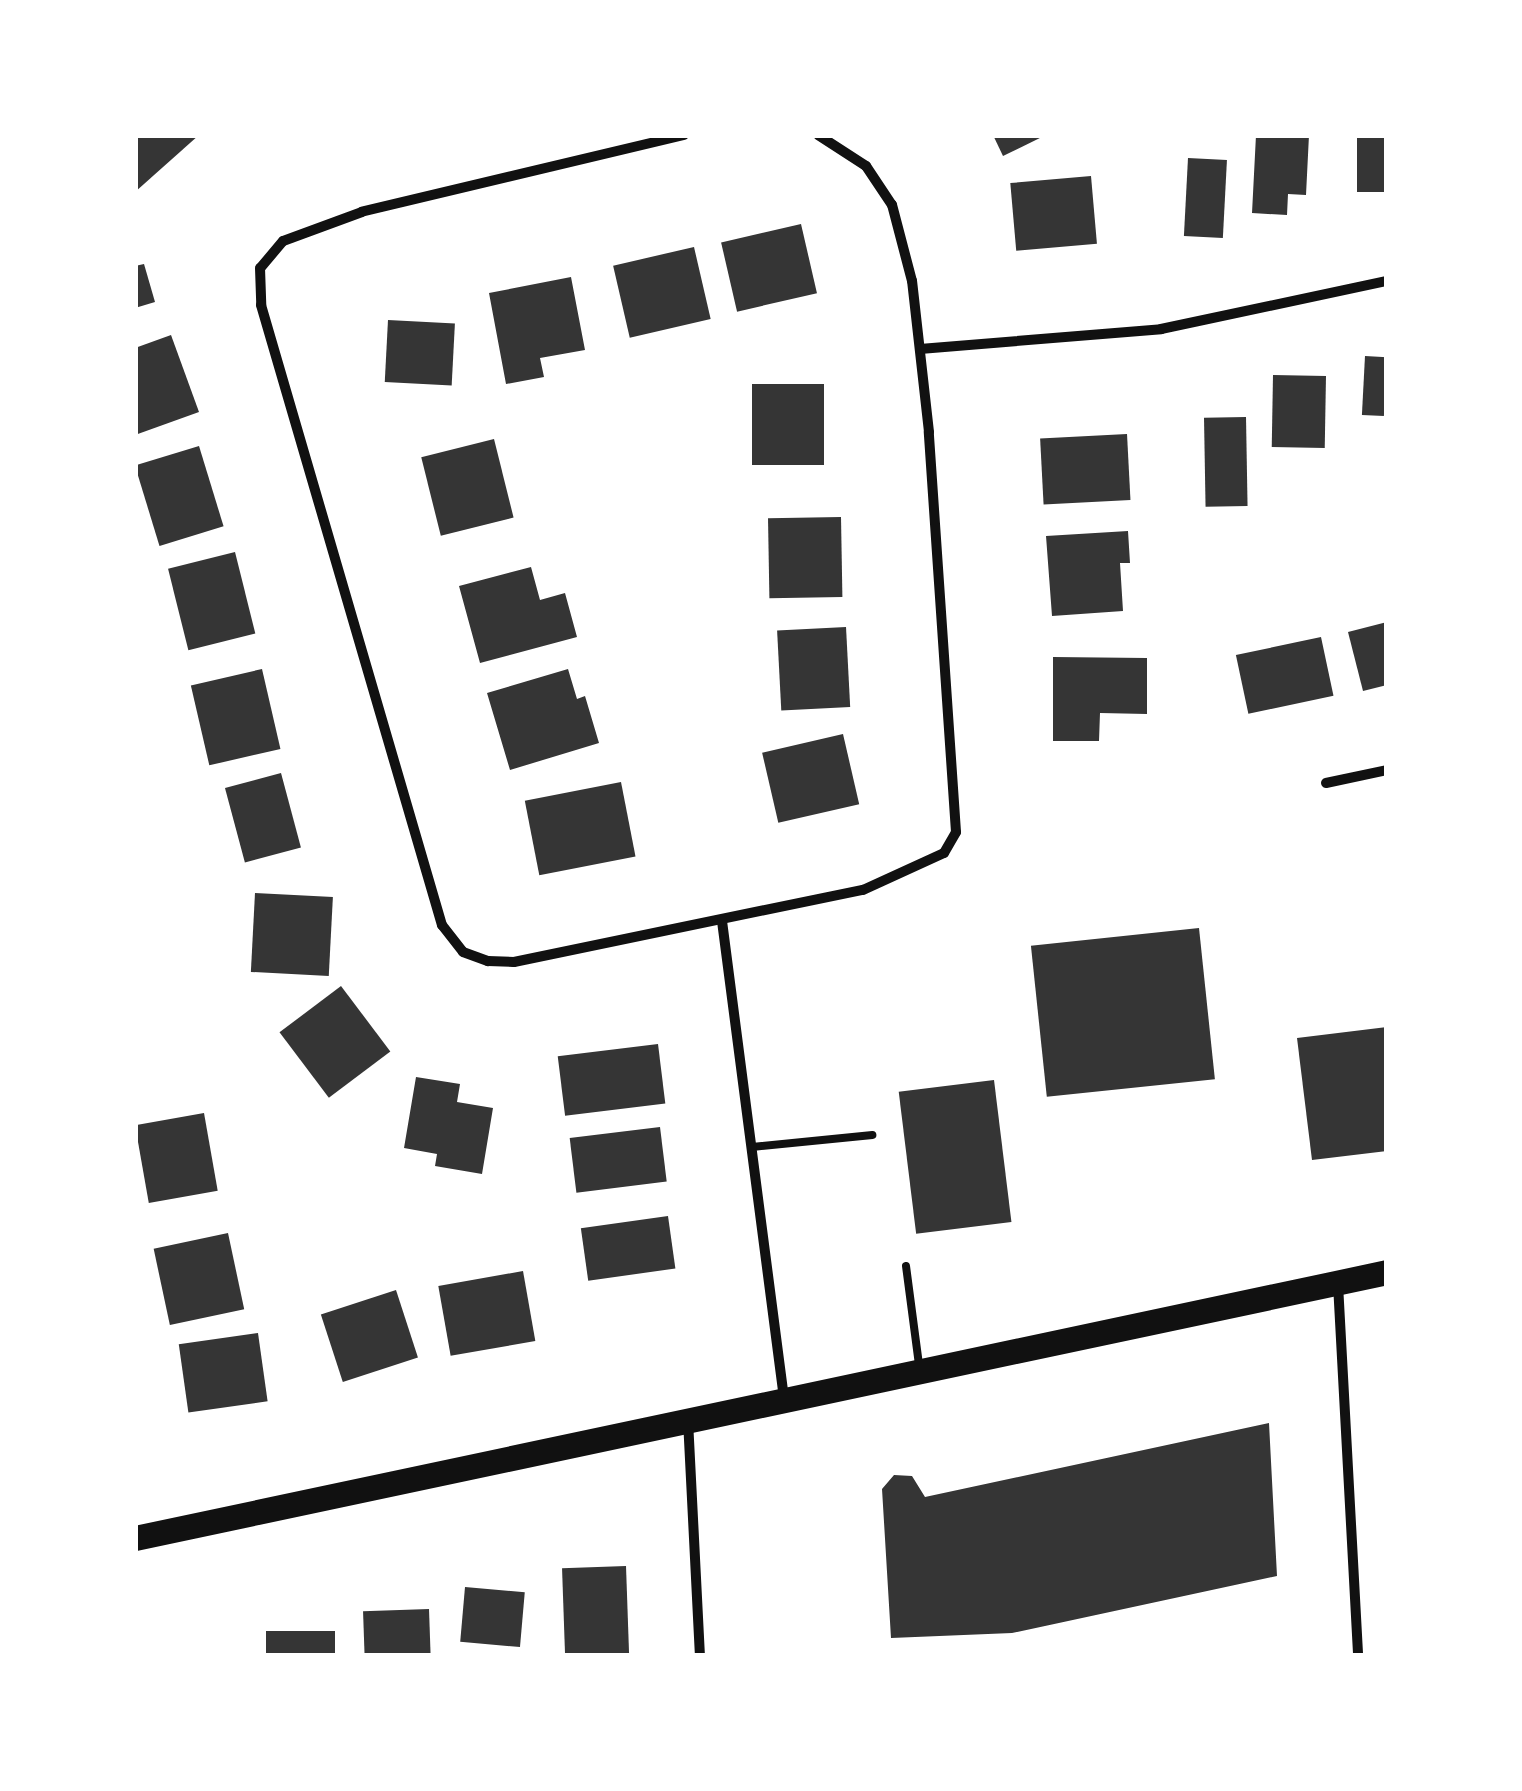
<!DOCTYPE html>
<style>
body{margin:0}
#map{position:relative;width:1522px;height:1791px;overflow:hidden;background:#fff;font-family:"Alegreya Sans",sans-serif}
div>[style]{position:absolute}
[style*='--x']{left:calc(var(--x)*1px);top:calc(var(--y)*1px);width:calc(var(--w)*1px);rotate:calc(var(--a)*1deg)}
.building>*{inset:0;background:#353535;transform-origin:0 0}
.service>*{height:8px;margin:-4px;padding:0 4px;transform-origin:4px;border-radius:4px;background:#111}
.minor>*{height:10px;margin:-5px;padding:0 5px;transform-origin:5px;border-radius:5px;background:#111}
.primary>*{height:25px;margin:-12.5px;padding:0 12.5px;transform-origin:12.5px;border-radius:12.5px;background:#111}
span{translate:-50% -50%;white-space:nowrap;text-align:center;line-height:1.15;-webkit-text-stroke:8px #fff;paint-order:stroke}
.frame{position:absolute;inset:0;border:138px solid #fff;pointer-events:none}
</style>
<div id="map">
<div class="building">
<i style="clip-path:polygon(135px 135px,199px 135px,135px 192px)"></i>
<i style="clip-path:polygon(993px 135px,1046px 135px,1003px 156px)"></i>
<i style="clip-path:polygon(1256px 135px,1309px 135px,1306px 195px,1288px 194px,1287px 215px,1252px 213px)"></i>
<i style="left:1357px;top:135px;width:30px;height:57px"></i>
<i style="left:1188px;top:158px;width:39px;height:78px;rotate:3deg"></i>
<i style="left:1091px;top:176px;width:68px;height:81px;rotate:85deg"></i>
<i style="left:801px;top:224px;width:71px;height:82px;rotate:77deg"></i>
<i style="left:694px;top:247px;width:74px;height:83px;rotate:77deg"></i>
<i style="clip-path:polygon(144px 264px,155px 302px,135px 308px,135px 266px)"></i>
<i style="clip-path:polygon(571px 277px,585px 350px,540px 358px,544px 377px,506px 384px,489px 293px)"></i>
<i style="left:388px;top:320px;width:67px;height:62px;rotate:3deg"></i>
<i style="clip-path:polygon(171px 335px,199px 412px,135px 435px,135px 348px)"></i>
<i style="left:1365px;top:356px;width:22px;height:59px;rotate:3deg"></i>
<i style="left:1273px;top:375px;width:53px;height:72px;rotate:1deg"></i>
<i style="left:752px;top:384px;width:72px;height:81px"></i>
<i style="left:1246px;top:417px;width:89px;height:42px;rotate:89deg"></i>
<i style="left:1127px;top:434px;width:66px;height:87px;rotate:87deg"></i>
<i style="left:494px;top:439px;width:81px;height:75px;rotate:76deg"></i>
<i style="left:199px;top:446px;width:84px;height:67px;rotate:73deg"></i>
<i style="left:841px;top:517px;width:80px;height:73px;rotate:89deg"></i>
<i style="clip-path:polygon(1128px 531px,1130px 563px,1120px 563px,1123px 611px,1052px 616px,1046px 536px)"></i>
<i style="left:235px;top:552px;width:84px;height:69px;rotate:76deg"></i>
<i style="clip-path:polygon(531px 567px,540px 600px,565px 593px,577px 637px,480px 663px,459px 586px)"></i>
<i style="clip-path:polygon(1387px 622px,1387px 685px,1363px 691px,1348px 632px)"></i>
<i style="left:846px;top:627px;width:80px;height:69px;rotate:87deg"></i>
<i style="left:1321px;top:637px;width:60px;height:87px;rotate:78deg"></i>
<i style="clip-path:polygon(1053px 657px,1147px 658px,1147px 714px,1100px 713px,1099px 741px,1053px 741px)"></i>
<i style="left:262px;top:669px;width:82px;height:73px;rotate:77deg"></i>
<i style="clip-path:polygon(568px 669px,577px 699px,585px 696px,599px 743px,510px 770px,487px 693px)"></i>
<i style="left:843px;top:734px;width:72px;height:83px;rotate:77deg"></i>
<i style="left:281px;top:773px;width:77px;height:58px;rotate:75deg"></i>
<i style="left:621px;top:782px;width:76px;height:98px;rotate:79deg"></i>
<i style="left:255px;top:893px;width:78px;height:79px;rotate:3deg"></i>
<i style="left:1199px;top:928px;width:152px;height:169px;rotate:84deg"></i>
<i style="left:341px;top:986px;width:82px;height:77px;rotate:53deg"></i>
<i style="clip-path:polygon(1387px 1027px,1387px 1151px,1312px 1160px,1297px 1038px)"></i>
<i style="left:658px;top:1044px;width:60px;height:101px;rotate:83deg"></i>
<i style="clip-path:polygon(416px 1077px,460px 1084px,457px 1102px,493px 1108px,482px 1174px,435px 1166px,437px 1154px,404px 1148px)"></i>
<i style="left:994px;top:1080px;width:143px;height:96px;rotate:83deg"></i>
<i style="left:204px;top:1113px;width:79px;height:70px;rotate:80deg"></i>
<i style="left:660px;top:1127px;width:55px;height:91px;rotate:83deg"></i>
<i style="left:668px;top:1216px;width:53px;height:88px;rotate:82deg"></i>
<i style="left:228px;top:1233px;width:78px;height:76px;rotate:78deg"></i>
<i style="left:523px;top:1271px;width:71px;height:86px;rotate:80deg"></i>
<i style="left:396px;top:1290px;width:71px;height:79px;rotate:72deg"></i>
<i style="left:258px;top:1333px;width:69px;height:80px;rotate:82deg"></i>
<i style="clip-path:polygon(1269px 1423px,1277px 1576px,1012px 1633px,891px 1638px,882px 1489px,894px 1475px,912px 1476px,925px 1497px)"></i>
<i style="left:626px;top:1566px;width:90px;height:64px;rotate:88deg"></i>
<i style="left:465px;top:1587px;width:60px;height:55px;rotate:5deg"></i>
<i style="left:429px;top:1609px;width:47px;height:66px;rotate:88deg"></i>
<i style="left:335px;top:1631px;width:25px;height:69px;rotate:90deg"></i>
</div>
<div class="service">
<i style="--x:752;--y:1147;--w:121;--a:-5.7"></i>
<i style="--x:906;--y:1266;--w:100;--a:82.5"></i>
</div>
<div class="minor">
<i style="--x:684;--y:135;--w:331;--a:166.6"></i>
<i style="--x:362;--y:212;--w:84;--a:159.8"></i>
<i style="--x:283;--y:241;--w:35;--a:130"></i>
<i style="--x:260;--y:268;--w:37;--a:88"></i>
<i style="--x:261;--y:305;--w:646;--a:73.73"></i>
<i style="--x:442;--y:925;--w:34;--a:52"></i>
<i style="--x:463;--y:952;--w:27;--a:20"></i>
<i style="--x:488;--y:961;--w:26;--a:2"></i>
<i style="--x:514;--y:962;--w:356;--a:-11.7"></i>
<i style="--x:863;--y:890;--w:89;--a:-24.6"></i>
<i style="--x:944;--y:853;--w:24;--a:-60"></i>
<i style="--x:956;--y:832;--w:401;--a:-93.9"></i>
<i style="--x:929;--y:432;--w:152;--a:-96.4"></i>
<i style="--x:912;--y:281;--w:79;--a:-104.7"></i>
<i style="--x:892;--y:205;--w:47;--a:-123.7"></i>
<i style="--x:866;--y:166;--w:57;--a:-147.1"></i>
<i style="--x:920;--y:349;--w:242;--a:-4.7"></i>
<i style="--x:1161;--y:329;--w:231;--a:-12"></i>
<i style="--x:1326;--y:783;--w:62;--a:-12"></i>
<i style="--x:722;--y:921;--w:481;--a:82.6"></i>
<i style="--x:1338;--y:1284;--w:373;--a:86.9"></i>
<i style="--x:688;--y:1420;--w:236;--a:87.1"></i>
</div>
<div class="primary">
<i style="--x:135;--y:1538;--w:1280;--a:-11.99"></i>
</div>
<div class="frame"></div>
</div>
